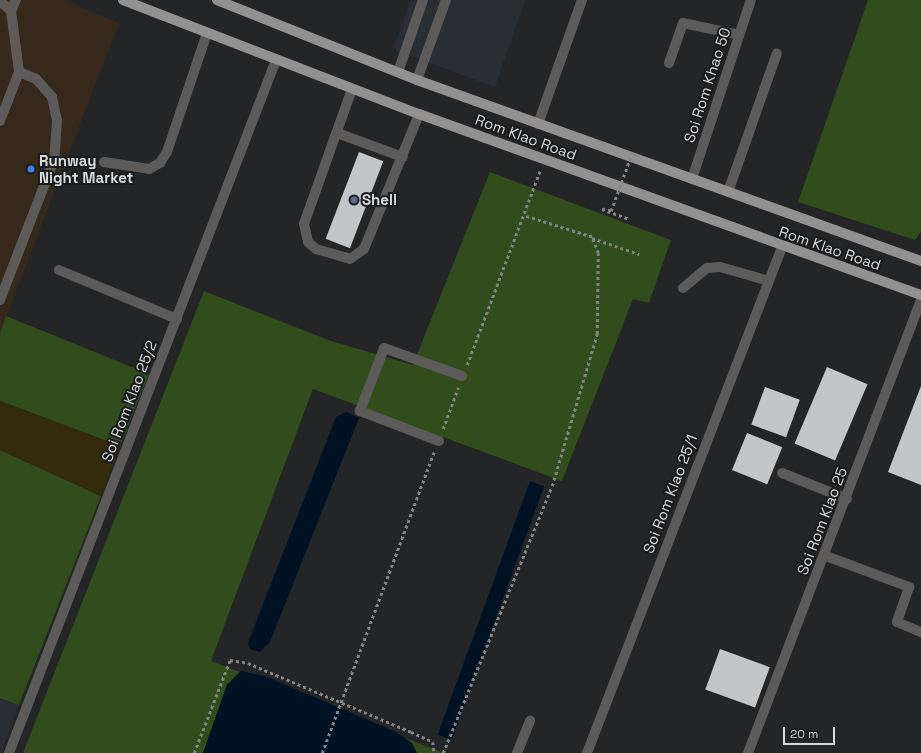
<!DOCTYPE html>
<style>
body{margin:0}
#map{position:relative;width:921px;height:753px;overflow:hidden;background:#232527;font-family:"Space Grotesk",sans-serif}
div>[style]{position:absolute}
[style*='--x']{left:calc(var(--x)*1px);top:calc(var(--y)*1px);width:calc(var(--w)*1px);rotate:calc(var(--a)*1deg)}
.commercial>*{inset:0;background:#36291b}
.built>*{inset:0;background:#292e35}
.green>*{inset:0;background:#304d1b}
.sand>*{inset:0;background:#342b0a}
.water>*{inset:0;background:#001324;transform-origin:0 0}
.building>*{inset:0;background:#c3c5c8;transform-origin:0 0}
.path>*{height:2.5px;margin-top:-1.25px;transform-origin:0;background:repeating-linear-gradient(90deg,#828485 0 3px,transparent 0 6px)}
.minor>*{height:10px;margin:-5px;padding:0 5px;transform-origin:5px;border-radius:5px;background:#5c5b5a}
.major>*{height:10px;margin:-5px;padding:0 5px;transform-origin:5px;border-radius:5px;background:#93918f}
.path-bridge>*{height:2.5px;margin-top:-1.25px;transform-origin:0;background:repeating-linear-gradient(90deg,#828485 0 3px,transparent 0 6px)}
.dots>*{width:11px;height:11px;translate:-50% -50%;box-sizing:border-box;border:2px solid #191b1d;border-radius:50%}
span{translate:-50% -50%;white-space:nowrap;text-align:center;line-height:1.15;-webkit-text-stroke:4px #191b1d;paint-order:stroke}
.street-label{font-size:15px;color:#d9dadb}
.poi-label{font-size:15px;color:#d9dadb;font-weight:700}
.left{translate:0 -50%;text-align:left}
.scale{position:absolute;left:783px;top:727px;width:52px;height:18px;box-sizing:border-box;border:2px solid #d9dadb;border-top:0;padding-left:5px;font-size:12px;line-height:14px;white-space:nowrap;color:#d9dadb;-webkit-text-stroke:3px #191b1d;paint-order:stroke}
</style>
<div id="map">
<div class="commercial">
<i style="clip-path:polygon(0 0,64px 0,119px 23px,0 333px)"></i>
</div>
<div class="built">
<i style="clip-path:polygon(411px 0,525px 0,495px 87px,393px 49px)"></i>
<i style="clip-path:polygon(0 698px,19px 705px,1px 753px,0 753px)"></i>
</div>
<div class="green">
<i style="clip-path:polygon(868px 0,921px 0,921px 232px,915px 240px,798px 202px)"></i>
<i style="clip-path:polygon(490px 172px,671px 240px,649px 303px,633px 299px,562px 481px,313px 389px,211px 661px,240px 672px,227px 685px,203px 753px,23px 753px,204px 291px,331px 341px,413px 365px)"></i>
<i style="clip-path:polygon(6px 316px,149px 374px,120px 446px,0 401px,0 333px)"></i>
<i style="clip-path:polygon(0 450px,101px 496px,19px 705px,0 698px)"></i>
<i style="clip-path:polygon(405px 738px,444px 753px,417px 753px)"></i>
</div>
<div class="sand">
<i style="clip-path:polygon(0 401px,120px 446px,101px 496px,0 450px)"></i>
</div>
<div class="water">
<i style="clip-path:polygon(346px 412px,359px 418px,270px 642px,260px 652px,250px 649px,248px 643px,336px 417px)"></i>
<i style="left:530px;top:481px;width:15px;height:270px;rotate:20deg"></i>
<i style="clip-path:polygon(241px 671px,265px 676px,396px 732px,412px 743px,417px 753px,203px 753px,227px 685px)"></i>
</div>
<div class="building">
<i style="left:359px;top:152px;width:26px;height:93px;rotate:21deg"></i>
<i style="left:827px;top:367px;width:44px;height:83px;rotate:23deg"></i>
<i style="clip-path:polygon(921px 386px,921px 485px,888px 472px)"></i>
<i style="left:765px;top:387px;width:37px;height:40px;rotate:20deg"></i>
<i style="left:747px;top:433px;width:38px;height:40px;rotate:22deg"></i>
<i style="left:720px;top:649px;width:53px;height:43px;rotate:20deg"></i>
</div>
<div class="path">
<i style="--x:611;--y:211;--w:9;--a:-167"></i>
<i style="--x:602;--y:209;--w:30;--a:20"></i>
<i style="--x:592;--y:238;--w:50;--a:18.8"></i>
<i style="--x:467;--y:365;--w:207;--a:-69.4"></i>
<i style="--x:443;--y:429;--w:44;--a:-69.9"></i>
<i style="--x:194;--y:753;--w:100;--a:-68.8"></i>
<i style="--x:230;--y:660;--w:18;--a:9"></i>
<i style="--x:248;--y:663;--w:177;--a:22.9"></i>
<i style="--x:411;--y:732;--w:24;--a:24"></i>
<i style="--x:433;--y:742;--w:11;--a:85"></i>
<i style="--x:322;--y:753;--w:321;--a:-69.6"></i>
<i style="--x:443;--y:753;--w:288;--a:-67.8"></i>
<i style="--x:552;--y:486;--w:159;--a:-73.5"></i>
<i style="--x:597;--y:334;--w:81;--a:-89.3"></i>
<i style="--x:598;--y:253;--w:17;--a:-111"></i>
<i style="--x:592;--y:237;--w:70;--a:-162.6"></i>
</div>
<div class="minor">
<i style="--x:0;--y:1;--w:15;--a:42"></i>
<i style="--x:11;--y:11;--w:62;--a:82.5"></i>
<i style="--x:19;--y:72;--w:18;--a:22"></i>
<i style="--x:36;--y:79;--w:24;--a:48"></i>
<i style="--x:52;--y:97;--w:25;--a:78"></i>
<i style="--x:57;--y:121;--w:39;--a:94"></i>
<i style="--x:54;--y:160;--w:150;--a:111.1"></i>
<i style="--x:11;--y:11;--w:12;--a:-66"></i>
<i style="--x:669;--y:63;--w:42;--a:-70.7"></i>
<i style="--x:683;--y:23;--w:57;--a:12.1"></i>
<i style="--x:398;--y:72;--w:76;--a:-70.9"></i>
<i style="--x:417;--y:80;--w:85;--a:-70.1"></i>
<i style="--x:352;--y:89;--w:143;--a:109.6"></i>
<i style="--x:304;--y:224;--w:18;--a:77"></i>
<i style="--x:308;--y:242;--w:11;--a:41"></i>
<i style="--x:316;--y:249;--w:35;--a:16"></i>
<i style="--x:350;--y:259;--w:17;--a:-36"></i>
<i style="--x:364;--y:249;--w:146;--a:-67.8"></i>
<i style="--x:0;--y:121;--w:53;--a:-68.8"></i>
<i style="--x:538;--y:124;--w:132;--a:-70.5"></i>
<i style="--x:337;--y:133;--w:70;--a:20"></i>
<i style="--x:104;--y:162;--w:46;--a:8.8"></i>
<i style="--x:149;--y:169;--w:13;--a:-29"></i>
<i style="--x:160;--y:163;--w:13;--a:-58"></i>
<i style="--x:167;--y:152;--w:126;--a:-71.4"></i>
<i style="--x:692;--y:179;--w:188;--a:-71.8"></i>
<i style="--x:728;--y:192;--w:147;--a:-70.6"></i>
<i style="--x:59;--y:270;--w:128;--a:22.6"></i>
<i style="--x:683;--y:288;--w:31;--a:-40"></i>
<i style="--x:707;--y:268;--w:13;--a:-4"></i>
<i style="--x:720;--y:267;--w:51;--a:15.9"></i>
<i style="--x:439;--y:441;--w:85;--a:-159.2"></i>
<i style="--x:360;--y:411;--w:67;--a:-69.1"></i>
<i style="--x:384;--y:348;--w:83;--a:19.7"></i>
<i style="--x:782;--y:473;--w:70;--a:21.8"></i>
<i style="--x:826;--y:556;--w:89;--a:20.5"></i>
<i style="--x:909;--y:587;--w:37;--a:109"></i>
<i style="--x:897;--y:622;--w:26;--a:23"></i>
<i style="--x:9;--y:753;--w:743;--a:-68.93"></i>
<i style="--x:517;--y:753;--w:35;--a:-68"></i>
<i style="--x:587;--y:753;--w:542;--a:-68.92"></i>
<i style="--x:748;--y:753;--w:486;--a:-69.1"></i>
</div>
<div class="major">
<i style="--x:123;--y:0;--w:317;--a:21.1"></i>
<i style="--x:419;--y:114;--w:534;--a:19.83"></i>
<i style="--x:217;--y:0;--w:215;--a:21.8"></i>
<i style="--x:417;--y:80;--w:536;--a:19.75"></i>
</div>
<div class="path-bridge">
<i style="--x:611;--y:211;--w:62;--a:-70.1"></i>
</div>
<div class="dots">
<i style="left:31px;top:169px;background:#3f7fe0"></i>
<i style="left:354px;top:200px;background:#5c6f8a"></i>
</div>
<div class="street-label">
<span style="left:707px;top:85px;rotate:-72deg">Soi Rom Khao 50</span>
<span style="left:526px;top:137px;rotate:20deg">Rom Klao Road</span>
<span style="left:830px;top:248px;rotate:19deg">Rom Klao Road</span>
<span style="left:129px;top:401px;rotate:-69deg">Soi Rom Klao 25/2</span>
<span style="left:670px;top:494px;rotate:-69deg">Soi Rom Klao 25/1</span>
<span style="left:822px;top:521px;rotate:-69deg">Soi Rom Klao 25</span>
</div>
<div class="poi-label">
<span class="left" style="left:39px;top:169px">Runway<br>Night Market</span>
<span class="left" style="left:362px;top:200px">Shell</span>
</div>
<div class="scale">20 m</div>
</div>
